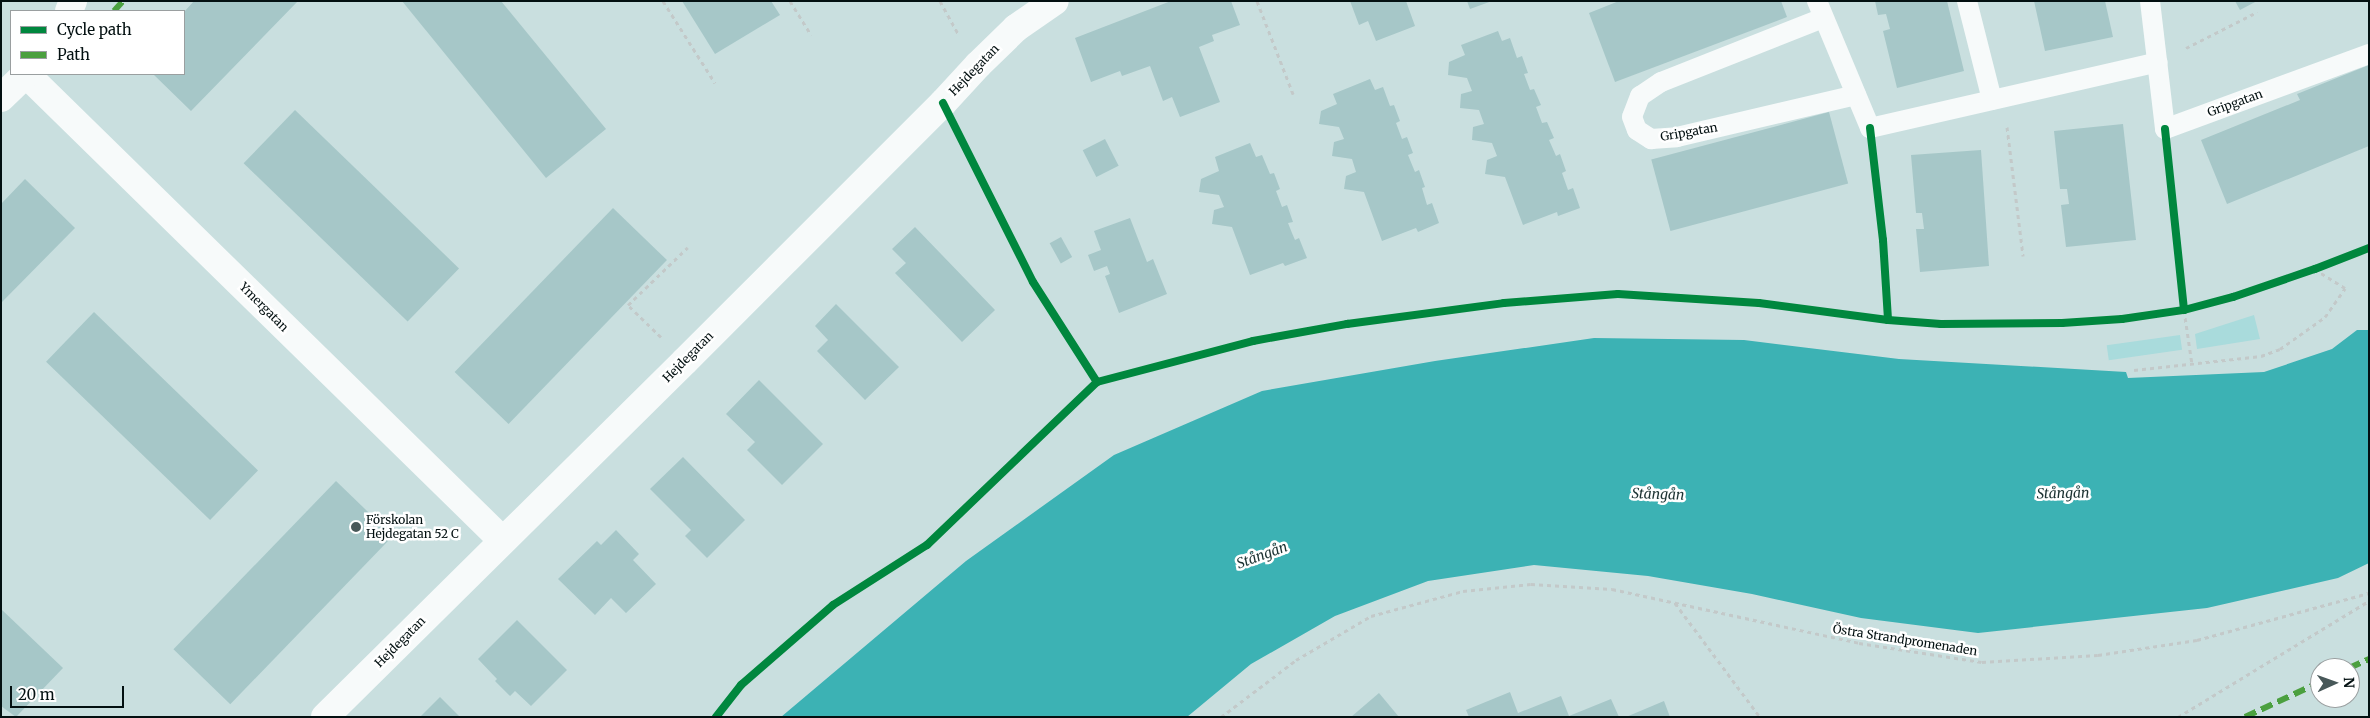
<!DOCTYPE html>
<meta charset="utf-8">
<style>
body{margin:0}
#map{position:relative;width:2370px;height:718px;overflow:hidden;background:#c9dfdf;font-family:Merriweather,serif}
div>[style]{position:absolute}
[style*='--x']{left:calc(var(--x)*1px);top:calc(var(--y)*1px);width:calc(var(--w)*1px);rotate:calc(var(--a)*1deg)}
.green>*{inset:0;background:#a9dbdc;transform-origin:0 0}
.water>*{inset:0;background:#3cb2b4}
.building>*{inset:0;background:#a6c7c8;transform-origin:0 0}
.path>*{height:3px;margin-top:-1.5px;transform-origin:0;background:repeating-linear-gradient(90deg,#c3c9c9 0 4px,transparent 0 8px)}
.service>*{height:20px;margin:-10px;padding:0 10px;transform-origin:10px;border-radius:10px;background:#f7fafa}
.minor>*{height:28px;margin:-14px;padding:0 14px;transform-origin:14px;border-radius:14px;background:#f7fafa}
.quiet>*{height:6px;margin-top:-3px;transform-origin:0;background:repeating-linear-gradient(90deg,#4ba03f 0 12px,transparent 0 18px)}
.cycleway>*{height:8px;margin:-4px;padding:0 4px;transform-origin:4px;border-radius:4px;background:#00873e}
.dots>*{width:14px;height:14px;translate:-50% -50%;box-sizing:border-box;border:2px solid #fff;border-radius:50%}
span{translate:-50% -50%;white-space:nowrap;text-align:center;line-height:1.15;-webkit-text-stroke:5px #fff;paint-order:stroke}
.street-label{font-size:12px;color:#031011}
.poi-label{font-size:12px;color:#031011}
.left{translate:0 -50%;text-align:left}
.water-label{font-size:14px;color:#1c3232;font-style:italic}
.frame{position:absolute;inset:0;border:2px solid #031011;pointer-events:none}
.legend{position:absolute;left:10px;top:10px;width:175px;height:65px;box-sizing:border-box;background:#fff;border:1px solid #9a9fa0;margin:0;padding:6px 9px;list-style:none;font-size:15px;color:#031011}
.legend li{display:flex;align-items:center;gap:10px;height:25px}
.legend b{width:25px;border:1px solid #9a9fa0}
.north{position:absolute;left:2310px;top:658px;width:50px;height:50px;box-sizing:border-box;background:#fff;border:1px solid #9a9fa0;border-radius:50%;rotate:88deg;font-size:14px;font-weight:700;line-height:20px;text-align:center;color:#031011}
.north::after{content:'';display:block;margin:auto;width:18px;height:22px;background:#485859;clip-path:polygon(50% 0,100% 100%,50% 72%,0 100%)}
.scale{position:absolute;left:10px;top:686px;width:114px;height:22px;box-sizing:border-box;border:2px solid #031011;border-top:0;padding-left:6px;font-size:15px;line-height:18px;white-space:nowrap;color:#031011;-webkit-text-stroke:4px #fff;paint-order:stroke}
</style>
<div id="map">
<div class="green">
<i style="clip-path:polygon(2254px 315px,2260px 339px,2197px 349px,2195px 334px)"></i>
<i style="left:2180px;top:335px;width:15px;height:74px;rotate:82deg"></i>
</div>
<div class="water">
<i style="clip-path:polygon(2357px 330px,2369px 330px,2369px 563px,2338px 578px,2207px 608px,1978px 633px,1861px 618px,1752px 594px,1648px 576px,1534px 565px,1428px 581px,1335px 616px,1251px 664px,1187px 717px,781px 717px,966px 561px,1114px 455px,1262px 391px,1435px 361px,1594px 338px,1744px 340px,1899px 359px,2126px 372px,2128px 378px,2264px 372px,2332px 349px)"></i>
</div>
<div class="building">
<i style="clip-path:polygon(194px 1px,298px 1px,191px 111px,153px 74px,184px 74px,184px 12px)"></i>
<i style="clip-path:polygon(402px 1px,501px 1px,606px 129px,546px 178px)"></i>
<i style="clip-path:polygon(682px 1px,771px 1px,780px 15px,715px 54px)"></i>
<i style="clip-path:polygon(1171px 1px,1231px 1px,1240px 25px,1212px 35px,1214px 41px,1199px 47px,1220px 102px,1180px 117px,1172px 97px,1163px 101px,1150px 66px,1122px 76px,1120px 71px,1091px 82px,1075px 38px)"></i>
<i style="clip-path:polygon(1350px 1px,1406px 1px,1415px 26px,1376px 41px,1368px 21px,1359px 25px)"></i>
<i style="clip-path:polygon(1467px 1px,1492px 1px,1470px 9px)"></i>
<i style="clip-path:polygon(1619px 1px,1781px 1px,1787px 17px,1615px 82px,1589px 13px)"></i>
<i style="clip-path:polygon(1875px 1px,1947px 1px,1964px 71px,1897px 88px,1883px 31px,1890px 29px,1886px 14px,1878px 15px)"></i>
<i style="clip-path:polygon(2034px 1px,2105px 1px,2113px 37px,2045px 51px)"></i>
<i style="clip-path:polygon(2235px 1px,2257px 1px,2240px 10px)"></i>
<i style="clip-path:polygon(1498px 31px,1502px 41px,1510px 38px,1517px 58px,1522px 56px,1528px 73px,1524px 74px,1530px 90px,1534px 89px,1541px 105px,1536px 107px,1542px 123px,1547px 122px,1554px 138px,1549px 140px,1553px 149px,1556px 156px,1560px 154px,1566px 171px,1562px 173px,1568px 190px,1573px 188px,1580px 208px,1558px 216px,1557px 212px,1523px 225px,1505px 177px,1485px 174px,1487px 160px,1497px 156px,1492px 143px,1472px 140px,1473px 127px,1484px 124px,1479px 110px,1460px 108px,1461px 94px,1472px 91px,1467px 78px,1448px 75px,1449px 62px,1465px 55px,1461px 45px)"></i>
<i style="clip-path:polygon(2369px 65px,2369px 146px,2227px 204px,2201px 140px,2300px 100px,2297px 94px)"></i>
<i style="clip-path:polygon(1370px 79px,1375px 90px,1383px 87px,1390px 106px,1394px 105px,1400px 121px,1396px 123px,1402px 139px,1407px 137px,1413px 153px,1408px 155px,1415px 172px,1419px 170px,1425px 187px,1422px 188px,1427px 205px,1432px 203px,1439px 223px,1418px 232px,1416px 228px,1382px 241px,1364px 192px,1344px 189px,1346px 176px,1356px 172px,1352px 159px,1332px 156px,1334px 142px,1344px 139px,1339px 127px,1319px 124px,1321px 111px,1337px 104px,1333px 94px)"></i>
<i style="left:295px;top:110px;width:228px;height:74px;rotate:44deg"></i>
<i style="left:1829px;top:112px;width:74px;height:184px;rotate:75deg"></i>
<i style="clip-path:polygon(2123px 124px,2136px 240px,2066px 247px,2061px 205px,2069px 204px,2067px 189px,2060px 189px,2054px 131px)"></i>
<i style="left:1105px;top:139px;width:30px;height:25px;rotate:63deg"></i>
<i style="clip-path:polygon(1250px 143px,1256px 157px,1262px 155px,1270px 174px,1274px 173px,1280px 189px,1276px 191px,1282px 207px,1287px 205px,1293px 222px,1288px 223px,1292px 233px,1295px 240px,1299px 238px,1307px 258px,1285px 266px,1283px 263px,1250px 275px,1232px 227px,1212px 224px,1214px 210px,1224px 207px,1219px 195px,1199px 192px,1201px 179px,1219px 171px,1215px 157px)"></i>
<i style="clip-path:polygon(1981px 150px,1989px 266px,1920px 272px,1916px 229px,1924px 229px,1922px 213px,1916px 213px,1911px 155px)"></i>
<i style="clip-path:polygon(25px 179px,75px 228px,1px 303px,1px 204px)"></i>
<i style="left:613px;top:208px;width:75px;height:228px;rotate:44deg"></i>
<i style="clip-path:polygon(1130px 218px,1147px 262px,1153px 259px,1167px 294px,1119px 313px,1105px 276px,1110px 274px,1107px 266px,1094px 271px,1088px 255px,1101px 250px,1094px 231px)"></i>
<i style="clip-path:polygon(915px 227px,995px 310px,962px 342px,895px 273px,906px 263px,892px 249px)"></i>
<i style="left:1061px;top:237px;width:23px;height:13px;rotate:61deg"></i>
<i style="clip-path:polygon(836px 304px,899px 367px,865px 400px,817px 351px,828px 340px,815px 326px)"></i>
<i style="left:94px;top:312px;width:228px;height:69px;rotate:44deg"></i>
<i style="clip-path:polygon(759px 380px,823px 444px,782px 485px,747px 450px,755px 442px,726px 414px)"></i>
<i style="clip-path:polygon(683px 457px,745px 520px,707px 558px,685px 536px,691px 530px,650px 489px)"></i>
<i style="left:336px;top:481px;width:79px;height:234px;rotate:44deg"></i>
<i style="clip-path:polygon(616px 530px,639px 554px,633px 560px,656px 584px,626px 613px,611px 598px,595px 615px,558px 579px,597px 541px,601px 545px)"></i>
<i style="clip-path:polygon(1px 609px,63px 668px,16px 717px,1px 706px)"></i>
<i style="clip-path:polygon(517px 620px,567px 670px,531px 706px,515px 691px,510px 696px,495px 681px,497px 679px,478px 659px)"></i>
<i style="clip-path:polygon(1510px 692px,1518px 713px,1561px 696px,1569px 716px,1611px 699px,1619px 717px,1469px 717px,1466px 710px)"></i>
<i style="clip-path:polygon(1379px 693px,1399px 717px,1351px 717px)"></i>
<i style="clip-path:polygon(440px 697px,460px 717px,420px 717px)"></i>
<i style="clip-path:polygon(1664px 701px,1670px 717px,1626px 717px)"></i>
</div>
<div class="path">
<i style="--x:663;--y:1;--w:97;--a:57.6"></i>
<i style="--x:790;--y:1;--w:40;--a:58"></i>
<i style="--x:940;--y:1;--w:39;--a:61"></i>
<i style="--x:1257;--y:1;--w:100;--a:68.8"></i>
<i style="--x:2186;--y:48;--w:80;--a:-26.9"></i>
<i style="--x:2007;--y:127;--w:130;--a:82.9"></i>
<i style="--x:2184;--y:310;--w:55;--a:81.6"></i>
<i style="--x:661;--y:337;--w:46;--a:-135.9"></i>
<i style="--x:628;--y:305;--w:83;--a:-44"></i>
<i style="--x:2134;--y:370;--w:128;--a:-6.3"></i>
<i style="--x:2261;--y:356;--w:20;--a:-20"></i>
<i style="--x:2280;--y:349;--w:55;--a:-35.4"></i>
<i style="--x:2325;--y:317;--w:35;--a:-55"></i>
<i style="--x:2345;--y:288;--w:36;--a:-148"></i>
<i style="--x:1675;--y:603;--w:142;--a:53.3"></i>
<i style="--x:1221;--y:717;--w:94;--a:-37.2"></i>
<i style="--x:1296;--y:660;--w:87;--a:-30.4"></i>
<i style="--x:1371;--y:616;--w:95;--a:-15.2"></i>
<i style="--x:1463;--y:591;--w:68;--a:-5.9"></i>
<i style="--x:1531;--y:584;--w:81;--a:3.5"></i>
<i style="--x:1612;--y:589;--w:253;--a:12.3"></i>
<i style="--x:1859;--y:643;--w:124;--a:8.8"></i>
<i style="--x:1982;--y:662;--w:116;--a:-3.5"></i>
<i style="--x:2098;--y:655;--w:100;--a:-8.6"></i>
<i style="--x:2197;--y:640;--w:178;--a:-15.3"></i>
<i style="--x:2178;--y:717;--w:223;--a:-31.3"></i>
</div>
<div class="service">
<i style="--x:1817;--y:1;--w:138;--a:67.3"></i>
<i style="--x:1870;--y:128;--w:295;--a:-12.9"></i>
<i style="--x:1967;--y:1;--w:102;--a:75.8"></i>
<i style="--x:2150;--y:1;--w:129;--a:83.3"></i>
<i style="--x:2165;--y:129;--w:217;--a:-20.2"></i>
<i style="--x:1823;--y:18;--w:174;--a:158.4"></i>
<i style="--x:1661;--y:82;--w:25;--a:146"></i>
<i style="--x:1640;--y:96;--w:22;--a:111"></i>
<i style="--x:1632;--y:117;--w:14;--a:69"></i>
<i style="--x:1637;--y:130;--w:17;--a:33"></i>
<i style="--x:1651;--y:139;--w:26;--a:-4"></i>
<i style="--x:1677;--y:137;--w:184;--a:-13.2"></i>
</div>
<div class="minor">
<i style="--x:69;--y:11;--w:11;--a:-68"></i>
<i style="--x:26;--y:74;--w:666;--a:44.39"></i>
<i style="--x:1;--y:98;--w:35;--a:-44"></i>
<i style="--x:325;--y:717;--w:506;--a:-44.68"></i>
<i style="--x:685;--y:361;--w:365;--a:-45"></i>
<i style="--x:943;--y:103;--w:52;--a:-47.4"></i>
<i style="--x:978;--y:65;--w:53;--a:-44.2"></i>
<i style="--x:1016;--y:28;--w:47;--a:-34.7"></i>
</div>
<div class="quiet">
<i style="--x:114;--y:11;--w:13;--a:-48"></i>
<i style="--x:2349;--y:668;--w:22;--a:-24"></i>
<i style="--x:2245;--y:717;--w:83;--a:-25"></i>
</div>
<div class="cycleway">
<i style="--x:943;--y:103;--w:200;--a:63.3"></i>
<i style="--x:1033;--y:282;--w:119;--a:57.4"></i>
<i style="--x:1870;--y:128;--w:113;--a:83.4"></i>
<i style="--x:1883;--y:240;--w:80;--a:86.4"></i>
<i style="--x:2165;--y:129;--w:182;--a:84"></i>
<i style="--x:716;--y:717;--w:41;--a:-52"></i>
<i style="--x:741;--y:685;--w:122;--a:-41"></i>
<i style="--x:833;--y:605;--w:112;--a:-32.6"></i>
<i style="--x:927;--y:545;--w:236;--a:-43.8"></i>
<i style="--x:1097;--y:382;--w:161;--a:-14.7"></i>
<i style="--x:1253;--y:341;--w:96;--a:-10.3"></i>
<i style="--x:1347;--y:324;--w:158;--a:-7.6"></i>
<i style="--x:1504;--y:303;--w:114;--a:-4.5"></i>
<i style="--x:1618;--y:294;--w:141;--a:3.7"></i>
<i style="--x:1759;--y:303;--w:130;--a:7.5"></i>
<i style="--x:1888;--y:320;--w:53;--a:4.3"></i>
<i style="--x:1941;--y:324;--w:121;--a:-0.5"></i>
<i style="--x:2062;--y:323;--w:60;--a:-3.8"></i>
<i style="--x:2122;--y:319;--w:63;--a:-8.3"></i>
<i style="--x:2184;--y:310;--w:51;--a:-14.9"></i>
<i style="--x:2233;--y:297;--w:87;--a:-18.9"></i>
<i style="--x:2315;--y:269;--w:58;--a:-21.3"></i>
</div>
<div class="dots">
<i style="left:356px;top:527px;background:#485859"></i>
</div>
<div class="street-label">
<span style="left:974px;top:70px;rotate:-46deg">Hejdegatan</span>
<span style="left:2235px;top:103px;rotate:-20deg">Gripgatan</span>
<span style="left:1689px;top:132px;rotate:-10deg">Gripgatan</span>
<span style="left:264px;top:307px;rotate:45deg">Ymergatan</span>
<span style="left:688px;top:357px;rotate:-45deg">Hejdegatan</span>
<span style="left:1905px;top:640px;rotate:9deg">Östra Strandpromenaden</span>
<span style="left:400px;top:642px;rotate:-45deg">Hejdegatan</span>
</div>
<div class="poi-label">
<span class="left" style="left:366px;top:527px">Förskolan<br>Hejdegatan 52 C</span>
</div>
<div class="water-label">
<span style="left:2063px;top:493px;rotate:-1deg">Stångån</span>
<span style="left:1658px;top:494px;rotate:2deg">Stångån</span>
<span style="left:1262px;top:555px;rotate:-20deg">Stångån</span>
</div>
<div class="frame"></div>
<ul class="legend">
<li><b style="height:6px;background:#00873e"></b>Cycle path</li>
<li><b style="height:6px;background:#4ba03f"></b>Path</li>
</ul>
<div class="north">N</div>
<div class="scale">20 m</div>
</div>
